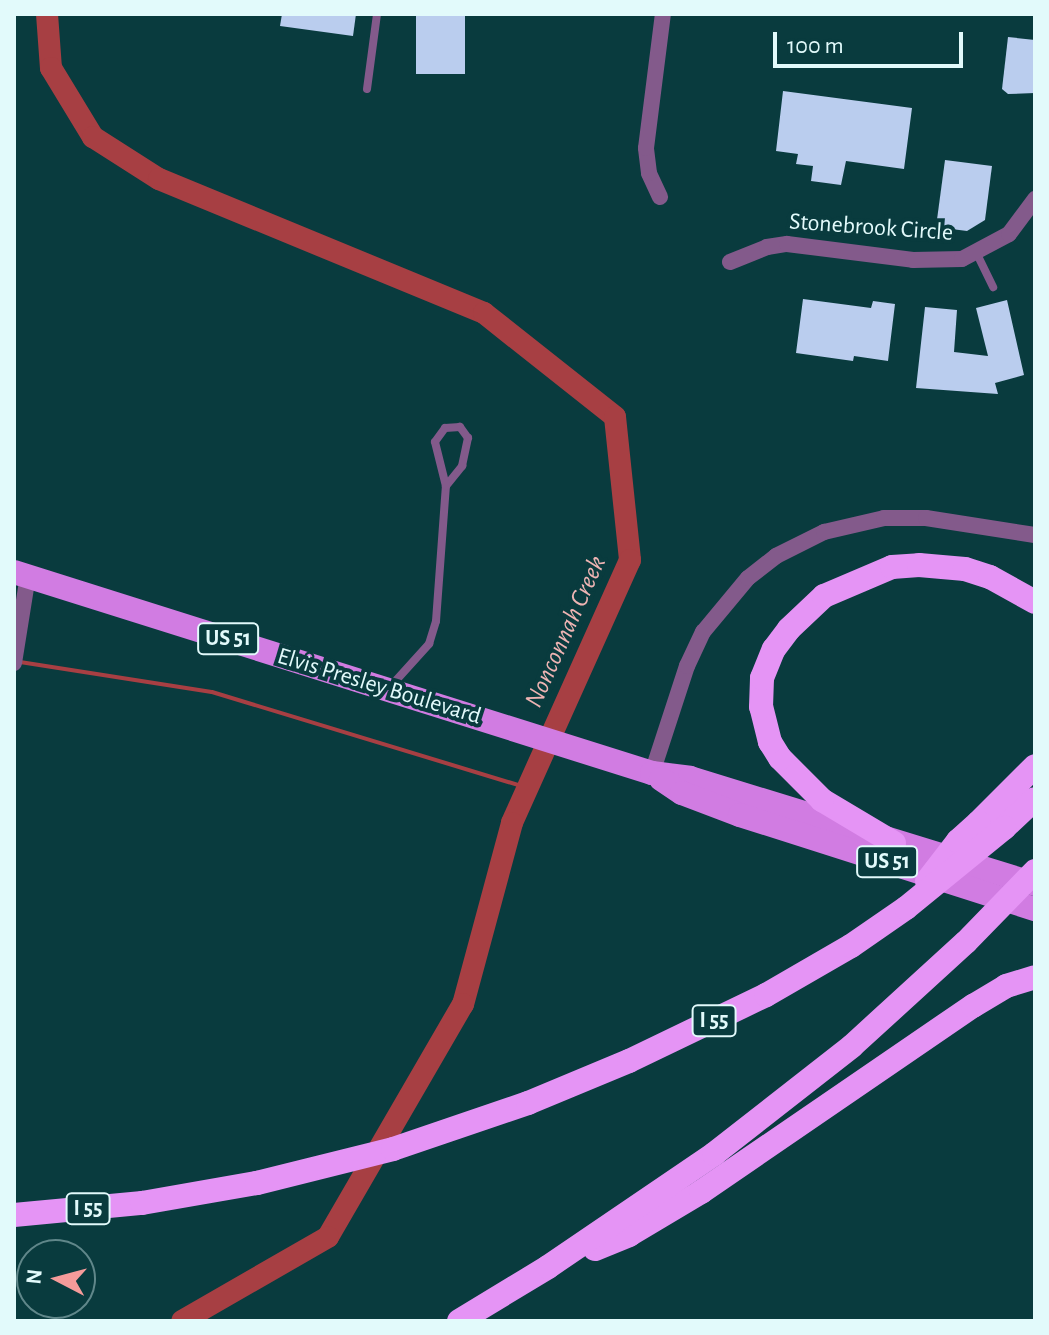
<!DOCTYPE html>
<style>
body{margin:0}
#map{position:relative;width:1049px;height:1335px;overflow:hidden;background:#093b3e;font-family:"Alegreya Sans",sans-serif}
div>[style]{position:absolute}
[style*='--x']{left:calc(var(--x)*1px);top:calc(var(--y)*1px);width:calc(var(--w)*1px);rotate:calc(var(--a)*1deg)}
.stream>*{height:4px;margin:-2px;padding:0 2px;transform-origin:2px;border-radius:2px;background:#a73f43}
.river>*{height:22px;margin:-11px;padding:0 11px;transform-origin:11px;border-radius:11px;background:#a73f43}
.building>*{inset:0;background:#bacdee;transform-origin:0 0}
.lane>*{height:8px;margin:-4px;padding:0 4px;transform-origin:4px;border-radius:4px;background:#835a8b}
.street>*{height:16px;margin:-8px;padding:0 8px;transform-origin:8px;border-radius:8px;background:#835a8b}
.primary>*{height:24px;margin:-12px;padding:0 12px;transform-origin:12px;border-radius:12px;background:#d17ce2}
.highway>*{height:24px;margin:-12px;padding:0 12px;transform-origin:12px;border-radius:12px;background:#e594f5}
.highway-bridge>*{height:24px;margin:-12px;padding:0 12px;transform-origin:12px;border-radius:12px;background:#e594f5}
span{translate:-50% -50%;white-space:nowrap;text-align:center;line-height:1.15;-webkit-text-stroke:8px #093b3e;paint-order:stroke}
.shield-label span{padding:2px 6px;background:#093b3e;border:2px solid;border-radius:6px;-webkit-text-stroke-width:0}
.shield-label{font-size:22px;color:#e2fafb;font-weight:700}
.street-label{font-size:24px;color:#e2fafb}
.water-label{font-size:26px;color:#eeb4b3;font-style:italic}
.frame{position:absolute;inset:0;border:16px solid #e2fafb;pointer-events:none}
.north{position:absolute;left:16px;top:1239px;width:80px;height:80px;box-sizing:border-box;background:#093b3e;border:2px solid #60878a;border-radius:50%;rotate:276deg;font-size:22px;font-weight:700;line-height:32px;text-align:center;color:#e2fafb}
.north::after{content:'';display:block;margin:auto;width:28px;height:36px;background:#f59b9a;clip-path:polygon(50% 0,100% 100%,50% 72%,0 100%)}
.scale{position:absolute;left:773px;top:32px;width:190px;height:36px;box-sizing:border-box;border:4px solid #e2fafb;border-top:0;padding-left:10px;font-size:24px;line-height:28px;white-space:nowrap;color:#e2fafb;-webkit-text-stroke:6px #093b3e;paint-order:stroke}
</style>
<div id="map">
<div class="stream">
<i style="--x:20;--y:662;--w:194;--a:8.9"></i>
<i style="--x:212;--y:692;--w:330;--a:16.9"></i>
</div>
<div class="river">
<i style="--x:47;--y:14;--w:54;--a:85.8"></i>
<i style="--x:51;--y:68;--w:81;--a:58.7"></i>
<i style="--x:93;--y:137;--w:78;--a:32.5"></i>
<i style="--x:159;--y:179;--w:352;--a:22.4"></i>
<i style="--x:484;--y:313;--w:167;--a:38.4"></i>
<i style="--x:615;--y:417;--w:144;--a:84"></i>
<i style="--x:630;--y:560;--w:288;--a:114.2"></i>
<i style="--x:512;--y:823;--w:188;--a:105.1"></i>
<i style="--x:463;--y:1004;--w:269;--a:120.1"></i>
<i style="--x:328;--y:1237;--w:168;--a:150.1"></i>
</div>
<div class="building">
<i style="clip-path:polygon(282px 14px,356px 14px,353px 36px,280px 26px)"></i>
<i style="left:416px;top:14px;width:49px;height:60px"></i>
<i style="clip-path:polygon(1008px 37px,1035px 40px,1035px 93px,1008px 94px,1002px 89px)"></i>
<i style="clip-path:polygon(783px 91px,912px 108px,904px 169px,846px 161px,841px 185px,811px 181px,813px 166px,796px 164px,798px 154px,776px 151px)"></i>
<i style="clip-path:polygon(945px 160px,992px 166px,985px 220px,967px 231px,936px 227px)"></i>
<i style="clip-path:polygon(803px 299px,871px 308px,873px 301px,895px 304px,888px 361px,854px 356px,853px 361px,796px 353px)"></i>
<i style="clip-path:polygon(1007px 300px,1024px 375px,995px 383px,998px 394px,916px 388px,925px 307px,957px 310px,954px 352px,988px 356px,976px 308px)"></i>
</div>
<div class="lane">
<i style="--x:367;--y:89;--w:76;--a:-82.4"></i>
<i style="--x:977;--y:254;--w:37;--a:64"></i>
<i style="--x:391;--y:686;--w:57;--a:-47.9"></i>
<i style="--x:429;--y:644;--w:24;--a:-73"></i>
<i style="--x:436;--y:621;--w:135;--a:-85.8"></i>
<i style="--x:446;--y:486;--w:26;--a:-51"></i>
<i style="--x:462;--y:466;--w:29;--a:-78"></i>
<i style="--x:468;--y:438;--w:14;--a:-126"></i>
<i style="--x:460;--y:427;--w:15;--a:176"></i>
<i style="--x:445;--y:428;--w:17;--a:126"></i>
<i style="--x:435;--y:442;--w:45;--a:76"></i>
</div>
<div class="street">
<i style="--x:660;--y:197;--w:26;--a:-115"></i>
<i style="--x:649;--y:173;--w:25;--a:-97"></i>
<i style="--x:646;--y:148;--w:135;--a:-82.8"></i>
<i style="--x:730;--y:262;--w:40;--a:-22"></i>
<i style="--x:767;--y:247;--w:20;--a:-9"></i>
<i style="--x:787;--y:244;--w:127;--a:7.2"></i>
<i style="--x:913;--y:260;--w:49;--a:-1.2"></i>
<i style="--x:962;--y:259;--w:53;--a:-28"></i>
<i style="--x:1009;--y:234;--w:44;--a:-53.4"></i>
<i style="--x:14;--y:663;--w:88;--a:-80.9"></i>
<i style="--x:652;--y:773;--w:113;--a:-71.9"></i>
<i style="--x:687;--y:666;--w:38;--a:-65"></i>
<i style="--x:703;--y:632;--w:70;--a:-50.2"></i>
<i style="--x:748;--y:578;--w:36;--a:-38"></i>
<i style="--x:776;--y:556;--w:54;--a:-26.6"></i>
<i style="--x:824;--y:532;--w:62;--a:-13.1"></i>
<i style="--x:884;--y:518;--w:42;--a:0"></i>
<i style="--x:926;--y:518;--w:110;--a:8.9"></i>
</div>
<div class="primary">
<i style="--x:14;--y:572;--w:669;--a:17.49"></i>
<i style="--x:652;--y:773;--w:38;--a:7"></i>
<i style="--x:690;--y:778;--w:361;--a:17.1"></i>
<i style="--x:661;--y:779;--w:25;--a:34"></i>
<i style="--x:682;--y:793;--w:62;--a:20.8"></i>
<i style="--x:740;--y:815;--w:310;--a:17.7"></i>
</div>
<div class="highway">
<i style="--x:979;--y:822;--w:79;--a:-45"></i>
<i style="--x:1004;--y:828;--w:42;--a:-43.1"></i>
<i style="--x:894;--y:843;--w:84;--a:-149.2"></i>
<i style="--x:822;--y:800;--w:59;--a:-135"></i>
<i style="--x:780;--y:758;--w:19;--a:-122"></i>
<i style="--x:770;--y:742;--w:36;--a:-104"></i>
<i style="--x:761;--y:707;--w:29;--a:-88"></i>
<i style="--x:762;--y:678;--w:31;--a:-68"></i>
<i style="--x:774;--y:649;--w:25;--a:-53"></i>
<i style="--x:789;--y:629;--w:48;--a:-43.3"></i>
<i style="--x:824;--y:596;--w:74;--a:-23.1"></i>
<i style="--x:892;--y:567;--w:27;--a:-4"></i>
<i style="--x:919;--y:565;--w:46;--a:5"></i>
<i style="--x:965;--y:569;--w:26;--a:18"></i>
<i style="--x:990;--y:577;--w:51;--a:29.1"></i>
<i style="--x:14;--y:1215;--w:129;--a:-5.4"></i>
<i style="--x:142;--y:1203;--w:117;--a:-9.9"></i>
<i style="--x:257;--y:1183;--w:140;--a:-14"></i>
<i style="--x:393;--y:1149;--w:143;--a:-18.8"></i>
<i style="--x:528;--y:1103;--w:109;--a:-22.6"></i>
<i style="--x:629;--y:1061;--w:152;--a:-25.7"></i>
<i style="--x:766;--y:995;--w:98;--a:-30"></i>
<i style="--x:851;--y:946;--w:67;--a:-34.6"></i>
<i style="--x:595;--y:1249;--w:37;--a:-22"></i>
<i style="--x:629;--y:1235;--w:84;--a:-30.8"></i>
<i style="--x:701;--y:1192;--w:330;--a:-34.4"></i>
<i style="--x:973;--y:1006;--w:39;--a:-31"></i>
<i style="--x:1006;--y:986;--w:30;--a:-17"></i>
<i style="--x:459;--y:1321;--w:104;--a:-31.2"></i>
<i style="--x:548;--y:1267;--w:201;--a:-34.2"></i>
<i style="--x:714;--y:1154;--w:175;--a:-38"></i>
<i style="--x:852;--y:1046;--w:154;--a:-42.4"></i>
</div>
<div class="highway-bridge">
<i style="--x:927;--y:881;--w:51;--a:-52.2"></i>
<i style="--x:958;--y:841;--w:28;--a:-42"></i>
<i style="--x:906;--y:908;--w:127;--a:-39.2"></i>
<i style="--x:966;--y:942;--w:99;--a:-45.8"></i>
</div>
<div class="shield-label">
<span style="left:228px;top:639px">US 51</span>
<span style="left:887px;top:862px">US 51</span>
<span style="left:714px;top:1021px">I 55</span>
<span style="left:88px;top:1209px">I 55</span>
</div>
<div class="street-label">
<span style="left:871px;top:228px;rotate:4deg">Stonebrook Circle</span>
<span style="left:379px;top:687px;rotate:17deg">Elvis Presley Boulevard</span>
</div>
<div class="water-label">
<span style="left:566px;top:632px;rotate:-66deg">Nonconnah Creek</span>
</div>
<div class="frame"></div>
<div class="north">N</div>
<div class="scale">100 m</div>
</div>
